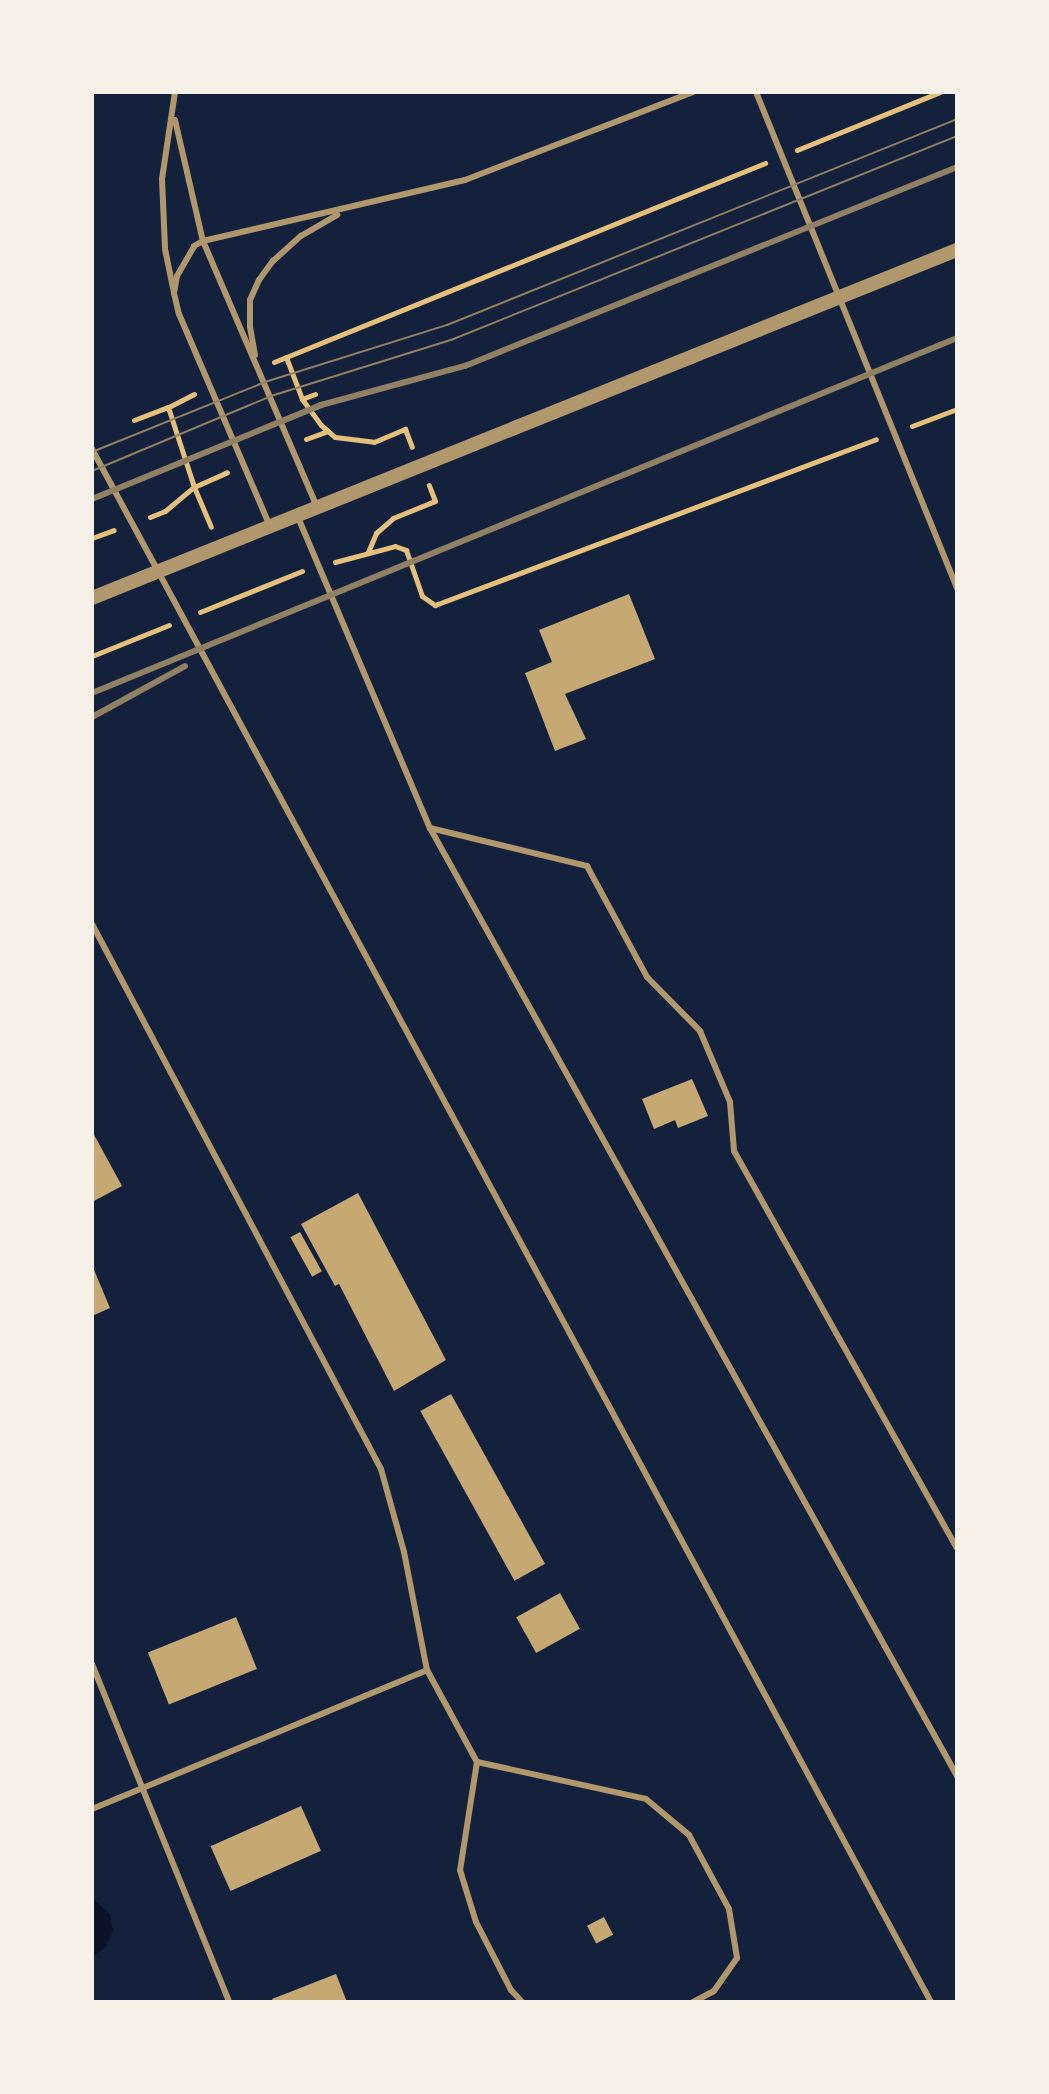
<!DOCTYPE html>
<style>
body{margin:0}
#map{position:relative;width:1049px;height:2094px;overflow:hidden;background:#14213d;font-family:"Source Sans 3",sans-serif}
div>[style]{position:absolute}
.water>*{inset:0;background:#0b132b}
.building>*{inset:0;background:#c6a872;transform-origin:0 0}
.path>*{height:5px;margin:-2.5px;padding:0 2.5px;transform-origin:2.5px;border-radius:2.5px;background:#e5c07b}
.service>*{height:6px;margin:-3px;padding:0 3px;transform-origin:3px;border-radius:3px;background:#b1986c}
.tertiary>*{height:14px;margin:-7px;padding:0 7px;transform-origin:7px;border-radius:7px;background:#b1986c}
.tram>*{height:2px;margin:-1px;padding:0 1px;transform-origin:1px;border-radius:1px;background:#918062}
.rail>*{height:6px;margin:-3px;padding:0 3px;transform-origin:3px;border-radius:3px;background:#918062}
span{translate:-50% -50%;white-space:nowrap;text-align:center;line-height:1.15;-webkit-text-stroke:8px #f6f1e7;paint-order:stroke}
.frame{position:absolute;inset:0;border:94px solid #f6f1e7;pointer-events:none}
</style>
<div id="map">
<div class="water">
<div style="clip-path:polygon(92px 1898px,110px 1914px,113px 1931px,106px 1947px,92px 1957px)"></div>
</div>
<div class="building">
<div style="clip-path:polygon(629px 594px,655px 659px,565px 694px,586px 739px,555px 751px,525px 673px,552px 662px,539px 630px)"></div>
<div style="clip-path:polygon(692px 1079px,708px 1116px,678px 1128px,675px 1120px,654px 1129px,642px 1099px)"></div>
<div style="clip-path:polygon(92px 1131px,122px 1186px,92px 1202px)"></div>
<div style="clip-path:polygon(358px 1193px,446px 1360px,394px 1391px,339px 1284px,335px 1286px,301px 1224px)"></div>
<div style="left:300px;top:1232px;width:45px;height:11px;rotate:61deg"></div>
<div style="clip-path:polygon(92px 1265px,110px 1308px,92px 1316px)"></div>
<div style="left:451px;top:1394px;width:194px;height:35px;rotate:61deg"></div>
<div style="left:560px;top:1593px;width:41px;height:50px;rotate:61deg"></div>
<div style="left:236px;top:1617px;width:56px;height:95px;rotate:68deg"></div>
<div style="left:301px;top:1806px;width:49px;height:99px;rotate:66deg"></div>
<div style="left:604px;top:1917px;width:20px;height:19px;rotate:63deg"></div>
<div style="clip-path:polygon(336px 1974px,347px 2002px,274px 2002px,272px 1999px)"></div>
</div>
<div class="path">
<div style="left:797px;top:150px;width:154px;rotate:-22.1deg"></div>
<div style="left:286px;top:357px;width:45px;rotate:69.1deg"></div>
<div style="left:302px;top:399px;width:14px;rotate:-21deg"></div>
<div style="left:274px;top:362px;width:530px;rotate:-22.06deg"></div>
<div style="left:194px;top:394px;width:29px;rotate:153deg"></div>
<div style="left:168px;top:407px;width:84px;rotate:72deg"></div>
<div style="left:194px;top:487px;width:43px;rotate:67deg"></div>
<div style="left:302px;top:399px;width:32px;rotate:54deg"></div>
<div style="left:321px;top:425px;width:18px;rotate:41deg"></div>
<div style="left:335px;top:437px;width:39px;rotate:7deg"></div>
<div style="left:374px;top:442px;width:34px;rotate:-23deg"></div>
<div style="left:405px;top:429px;width:19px;rotate:69deg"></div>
<div style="left:134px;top:420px;width:36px;rotate:-21deg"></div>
<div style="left:912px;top:426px;width:48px;rotate:-20.7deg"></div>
<div style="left:306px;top:439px;width:23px;rotate:-20deg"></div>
<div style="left:150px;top:517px;width:16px;rotate:-22deg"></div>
<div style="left:165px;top:511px;width:38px;rotate:-40deg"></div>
<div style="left:194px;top:487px;width:36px;rotate:-24deg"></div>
<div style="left:92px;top:538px;width:23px;rotate:-20deg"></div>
<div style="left:368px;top:552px;width:21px;rotate:-67deg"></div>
<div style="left:376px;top:533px;width:23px;rotate:-41deg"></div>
<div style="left:393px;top:518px;width:45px;rotate:-22deg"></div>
<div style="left:435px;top:501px;width:17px;rotate:-111deg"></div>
<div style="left:335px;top:562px;width:62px;rotate:-14.9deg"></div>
<div style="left:395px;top:546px;width:12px;rotate:20deg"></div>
<div style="left:406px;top:550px;width:49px;rotate:70.8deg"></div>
<div style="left:422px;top:596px;width:16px;rotate:35deg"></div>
<div style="left:435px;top:605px;width:471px;rotate:-20.6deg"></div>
<div style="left:200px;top:612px;width:110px;rotate:-21.9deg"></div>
<div style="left:92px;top:656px;width:83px;rotate:-21.9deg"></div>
</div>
<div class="service">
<div style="left:175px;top:92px;width:88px;rotate:98.5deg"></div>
<div style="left:162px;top:179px;width:70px;rotate:87.5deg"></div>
<div style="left:165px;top:249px;width:45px;rotate:78.4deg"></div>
<div style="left:174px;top:293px;width:22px;rotate:77deg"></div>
<div style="left:179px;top:314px;width:228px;rotate:66.8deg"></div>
<div style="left:756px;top:92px;width:535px;rotate:67.94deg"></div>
<div style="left:175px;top:120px;width:124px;rotate:77deg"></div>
<div style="left:203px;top:241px;width:287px;rotate:66.8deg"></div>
<div style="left:174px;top:293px;width:17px;rotate:-80deg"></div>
<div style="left:177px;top:276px;width:34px;rotate:-60deg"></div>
<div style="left:194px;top:246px;width:10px;rotate:-29deg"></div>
<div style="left:203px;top:241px;width:269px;rotate:-13.1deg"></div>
<div style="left:465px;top:180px;width:244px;rotate:-21.1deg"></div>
<div style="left:255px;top:355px;width:28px;rotate:-100deg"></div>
<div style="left:250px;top:327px;width:27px;rotate:-90deg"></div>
<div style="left:250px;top:300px;width:22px;rotate:-66deg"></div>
<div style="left:259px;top:280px;width:24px;rotate:-54deg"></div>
<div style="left:273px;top:261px;width:38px;rotate:-42deg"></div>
<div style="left:301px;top:236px;width:42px;rotate:-30.3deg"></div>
<div style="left:92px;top:449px;width:1765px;rotate:61.62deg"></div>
<div style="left:297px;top:515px;width:340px;rotate:67deg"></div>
<div style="left:430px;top:828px;width:1085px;rotate:60.93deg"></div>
<div style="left:430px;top:828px;width:162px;rotate:13.6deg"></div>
<div style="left:587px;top:866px;width:126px;rotate:61.6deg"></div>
<div style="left:647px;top:977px;width:76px;rotate:45.5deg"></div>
<div style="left:700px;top:1031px;width:77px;rotate:67.1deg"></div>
<div style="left:730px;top:1102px;width:49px;rotate:85.3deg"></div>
<div style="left:734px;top:1151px;width:455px;rotate:60.7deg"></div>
<div style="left:92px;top:924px;width:617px;rotate:62.06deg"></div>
<div style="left:381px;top:1469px;width:86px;rotate:74.5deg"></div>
<div style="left:404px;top:1552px;width:120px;rotate:79deg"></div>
<div style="left:427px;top:1670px;width:105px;rotate:61.5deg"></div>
<div style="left:477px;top:1762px;width:109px;rotate:98.9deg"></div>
<div style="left:460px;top:1870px;width:54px;rotate:72.9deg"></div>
<div style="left:476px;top:1922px;width:76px;rotate:62.8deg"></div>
<div style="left:511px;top:1990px;width:16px;rotate:47deg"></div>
<div style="left:92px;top:1664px;width:365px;rotate:67.9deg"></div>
<div style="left:477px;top:1762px;width:173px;rotate:12.3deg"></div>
<div style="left:646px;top:1799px;width:56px;rotate:39.9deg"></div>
<div style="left:689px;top:1835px;width:84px;rotate:61.6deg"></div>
<div style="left:729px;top:1909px;width:50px;rotate:80.7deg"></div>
<div style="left:737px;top:1958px;width:40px;rotate:124.9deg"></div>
<div style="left:714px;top:1991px;width:24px;rotate:152deg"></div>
<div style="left:92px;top:1809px;width:363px;rotate:-22.5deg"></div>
</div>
<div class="tertiary">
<div style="left:92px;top:598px;width:932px;rotate:-21.92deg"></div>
</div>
<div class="tram">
<div style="left:92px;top:452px;width:187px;rotate:-22deg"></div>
<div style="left:265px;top:382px;width:191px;rotate:-17.4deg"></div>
<div style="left:447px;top:325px;width:550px;rotate:-21.99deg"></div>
<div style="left:92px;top:471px;width:194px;rotate:-22.7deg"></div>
<div style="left:271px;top:396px;width:189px;rotate:-17.3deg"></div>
<div style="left:451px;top:340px;width:546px;rotate:-21.96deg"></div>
</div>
<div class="rail">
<div style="left:92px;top:499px;width:248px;rotate:-22.3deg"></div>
<div style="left:321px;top:405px;width:149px;rotate:-15.2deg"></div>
<div style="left:465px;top:366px;width:531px;rotate:-22.02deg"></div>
<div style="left:92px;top:693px;width:935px;rotate:-22.31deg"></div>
<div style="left:92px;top:717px;width:106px;rotate:-28.7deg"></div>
</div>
<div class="frame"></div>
</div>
